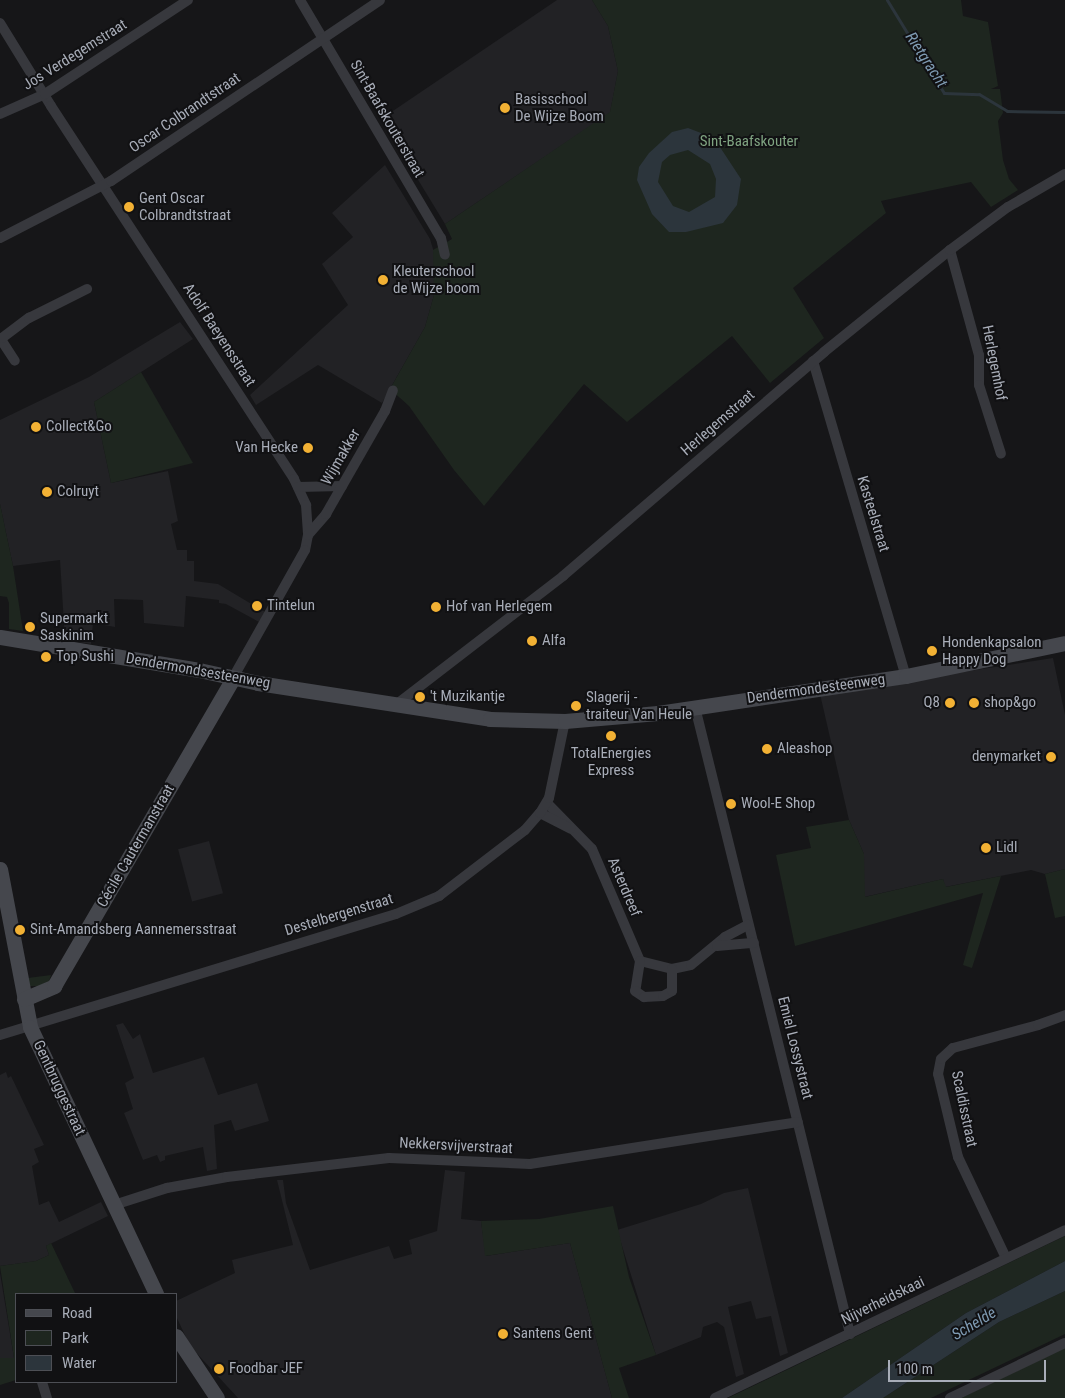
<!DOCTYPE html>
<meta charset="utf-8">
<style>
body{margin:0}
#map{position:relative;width:1065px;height:1398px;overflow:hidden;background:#161618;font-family:"Roboto Condensed",sans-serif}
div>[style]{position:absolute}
.built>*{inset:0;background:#222225;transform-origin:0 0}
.green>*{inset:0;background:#1e261f}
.water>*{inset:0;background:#2c353c}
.stream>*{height:3px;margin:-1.5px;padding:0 1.5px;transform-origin:1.5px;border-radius:1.5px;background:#2c353c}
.street>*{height:10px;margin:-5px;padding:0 5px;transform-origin:5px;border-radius:5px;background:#37383d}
.secondary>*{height:15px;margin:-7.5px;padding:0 7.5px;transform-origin:7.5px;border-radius:7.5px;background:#45474d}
.dots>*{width:14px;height:14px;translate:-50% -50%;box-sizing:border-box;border:2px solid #111113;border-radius:50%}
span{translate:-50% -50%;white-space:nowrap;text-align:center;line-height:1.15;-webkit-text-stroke:4px #111113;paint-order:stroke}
.street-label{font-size:15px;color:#a8adb8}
.poi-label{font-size:15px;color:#a8adb8}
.left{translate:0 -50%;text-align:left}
.right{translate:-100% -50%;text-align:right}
.park-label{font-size:15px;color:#7fa381}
.water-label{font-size:16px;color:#7f9bb3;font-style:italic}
.legend{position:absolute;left:15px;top:1293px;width:162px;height:90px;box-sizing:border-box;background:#111113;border:1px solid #4d4f55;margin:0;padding:6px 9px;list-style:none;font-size:15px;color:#a8adb8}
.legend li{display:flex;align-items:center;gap:10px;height:25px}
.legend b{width:25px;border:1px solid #4d4f55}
.scale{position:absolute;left:888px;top:1360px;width:158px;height:22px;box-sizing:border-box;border:2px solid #a8adb8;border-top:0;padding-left:6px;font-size:15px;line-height:18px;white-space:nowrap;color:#a8adb8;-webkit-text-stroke:4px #111113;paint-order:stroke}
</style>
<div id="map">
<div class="built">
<div style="clip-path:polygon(557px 0,592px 0,608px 26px,618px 71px,610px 113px,445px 224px,381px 119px)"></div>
<div style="clip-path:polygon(385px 165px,430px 239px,436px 259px,434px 295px,425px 327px,382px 403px,318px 365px,256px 405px,250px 395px,348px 305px,322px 264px,353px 237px,332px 213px)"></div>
<div style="clip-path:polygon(180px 322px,193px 339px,94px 402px,111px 483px,168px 471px,178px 521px,171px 524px,177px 550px,187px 550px,187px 561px,194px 561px,194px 581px,218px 584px,265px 612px,259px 622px,226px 604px,219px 603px,219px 600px,186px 596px,184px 627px,144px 623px,143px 600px,114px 599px,115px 627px,93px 623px,91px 644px,65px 640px,60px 560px,13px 566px,0 504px,0 420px,89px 377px)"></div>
<div style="clip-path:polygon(1053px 658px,1065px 715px,1065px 869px,1045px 874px,1031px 870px,945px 887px,943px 879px,864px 897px,864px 854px,849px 820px,820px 694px)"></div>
<div style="left:209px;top:841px;width:54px;height:32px;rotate:75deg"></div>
<div style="clip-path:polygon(123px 1023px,133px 1039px,140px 1034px,153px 1073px,204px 1057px,218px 1095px,257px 1083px,269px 1121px,235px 1131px,231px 1120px,214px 1125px,217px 1169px,207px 1171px,203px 1147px,165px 1156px,165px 1160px,160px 1162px,157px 1155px,143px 1160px,124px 1113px,133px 1109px,125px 1083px,134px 1078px,116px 1025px)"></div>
<div style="clip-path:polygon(6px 1072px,8px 1078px,11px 1076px,44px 1145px,34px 1149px,39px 1162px,32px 1166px,39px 1205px,49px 1201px,59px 1222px,101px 1202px,108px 1216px,46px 1246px,49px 1255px,36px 1261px,0 1266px,0 1075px)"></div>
<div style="clip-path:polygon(445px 1170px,465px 1172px,461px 1219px,481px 1221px,486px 1256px,570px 1243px,612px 1398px,238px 1398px,190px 1346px,176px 1316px,176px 1301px,235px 1273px,232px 1260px,293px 1245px,277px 1180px,283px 1180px,286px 1203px,310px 1270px,389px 1246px,394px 1259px,412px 1254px,409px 1240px,437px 1231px)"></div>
<div style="clip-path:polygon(748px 1188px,788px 1353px,780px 1356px,771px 1316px,756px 1319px,751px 1301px,728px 1307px,744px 1374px,736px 1377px,724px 1327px,717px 1322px,703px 1327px,701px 1337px,656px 1355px,617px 1230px,701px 1204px,724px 1193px)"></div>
<div style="clip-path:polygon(0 1273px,14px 1358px,0 1358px)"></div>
</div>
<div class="green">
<div style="clip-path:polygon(592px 0,961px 0,963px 16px,988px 22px,998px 86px,991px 89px,1000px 89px,1003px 113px,998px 121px,1003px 160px,1009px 179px,1018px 190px,991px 207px,971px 182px,881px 201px,886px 213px,793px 288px,824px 338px,770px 383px,732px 336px,627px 422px,584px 384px,484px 506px,454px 470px,409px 406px,390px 389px,425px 327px,434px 295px,433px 250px,452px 239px,445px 224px,610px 112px,618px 71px,608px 26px)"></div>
<div style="clip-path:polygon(141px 372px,193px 463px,111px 483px,94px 402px)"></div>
<div style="clip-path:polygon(0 504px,13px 566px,23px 631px,9px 629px,9px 603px,7px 597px,0 596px)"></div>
<div style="clip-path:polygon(849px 820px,864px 854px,865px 897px,943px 879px,946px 887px,1001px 876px,972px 968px,963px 965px,983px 893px,795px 946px,776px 855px,811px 848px,806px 827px)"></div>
<div style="clip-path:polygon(1065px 869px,1065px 916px,1055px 918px,1045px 874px)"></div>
<div style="clip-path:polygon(51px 975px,49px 981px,39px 986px,28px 986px,28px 978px)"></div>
<div style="clip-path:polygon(613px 1206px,629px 1277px,656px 1355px,619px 1368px,629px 1398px,612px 1398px,570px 1243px,485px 1256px,481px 1221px,539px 1219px)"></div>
<div style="clip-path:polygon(1065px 1236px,1065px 1261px,966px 1313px,842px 1398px,728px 1398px)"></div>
<div style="clip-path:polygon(51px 1243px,75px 1293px,16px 1294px,16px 1380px,0 1385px,0 1358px,14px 1358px,0 1266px,36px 1261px,49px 1255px,46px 1246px)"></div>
<div style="clip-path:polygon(1065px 1291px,1065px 1334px,931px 1398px,883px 1398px,999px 1322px)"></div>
<div style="clip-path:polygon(1065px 1348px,1065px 1398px,961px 1398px)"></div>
</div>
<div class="water">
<div style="clip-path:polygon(evenodd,688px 128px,714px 138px,741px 179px,737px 205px,723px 223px,686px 232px,669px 232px,652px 214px,637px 180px,639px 167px,649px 153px,672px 132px,688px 128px,688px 150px,710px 164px,716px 179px,715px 197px,689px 212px,673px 206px,658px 182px,662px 162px,670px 155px,688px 150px)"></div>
<div style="clip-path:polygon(1065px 1261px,1065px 1291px,999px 1322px,883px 1398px,842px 1398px,966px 1313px)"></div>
</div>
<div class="stream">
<div style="left:887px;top:0;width:109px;rotate:58.5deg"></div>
<div style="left:944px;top:93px;width:35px;rotate:2deg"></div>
<div style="left:979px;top:94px;width:33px;rotate:31deg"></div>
<div style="left:1007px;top:111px;width:58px;rotate:1deg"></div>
</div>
<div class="street">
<div style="left:300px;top:0;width:277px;rotate:59.4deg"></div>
<div style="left:441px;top:238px;width:17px;rotate:77deg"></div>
<div style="left:0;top:23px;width:97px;rotate:58.4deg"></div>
<div style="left:51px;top:106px;width:445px;rotate:56.9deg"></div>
<div style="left:294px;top:479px;width:29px;rotate:65deg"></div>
<div style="left:306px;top:505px;width:30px;rotate:86deg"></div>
<div style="left:308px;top:535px;width:15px;rotate:101deg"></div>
<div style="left:305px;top:550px;width:147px;rotate:119.4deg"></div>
<div style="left:0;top:114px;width:49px;rotate:-24deg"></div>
<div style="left:45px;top:94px;width:171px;rotate:-33.3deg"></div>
<div style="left:0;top:238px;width:125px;rotate:-27.2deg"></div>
<div style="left:111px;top:181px;width:324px;rotate:-33.9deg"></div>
<div style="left:950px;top:250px;width:109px;rotate:74.6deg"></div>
<div style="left:979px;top:355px;width:30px;rotate:90deg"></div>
<div style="left:979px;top:385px;width:72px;rotate:72.3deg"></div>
<div style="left:0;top:338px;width:27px;rotate:57deg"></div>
<div style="left:2px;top:338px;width:34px;rotate:-37deg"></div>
<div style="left:29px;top:318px;width:65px;rotate:-26.6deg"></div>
<div style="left:813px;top:361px;width:328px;rotate:73.6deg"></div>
<div style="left:298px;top:487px;width:44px;rotate:-1.3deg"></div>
<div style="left:308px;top:535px;width:28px;rotate:-49deg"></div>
<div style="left:326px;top:514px;width:119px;rotate:-60.2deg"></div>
<div style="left:385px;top:411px;width:22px;rotate:-69deg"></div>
<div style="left:397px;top:704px;width:210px;rotate:-37.6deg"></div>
<div style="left:563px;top:576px;width:344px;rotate:-40.6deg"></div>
<div style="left:824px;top:352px;width:162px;rotate:-39deg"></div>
<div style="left:950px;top:250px;width:72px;rotate:-36.6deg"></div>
<div style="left:1008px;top:207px;width:66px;rotate:-30.1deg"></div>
<div style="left:695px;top:707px;width:646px;rotate:76.11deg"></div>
<div style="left:547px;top:803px;width:64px;rotate:45.6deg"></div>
<div style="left:592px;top:849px;width:122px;rotate:66.8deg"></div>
<div style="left:640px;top:961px;width:33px;rotate:14deg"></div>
<div style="left:672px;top:969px;width:19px;rotate:-12deg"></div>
<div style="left:691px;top:965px;width:44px;rotate:-39.5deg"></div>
<div style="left:725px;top:937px;width:26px;rotate:-28deg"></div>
<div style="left:540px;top:813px;width:34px;rotate:27deg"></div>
<div style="left:717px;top:946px;width:37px;rotate:-5deg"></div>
<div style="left:640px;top:961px;width:30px;rotate:99deg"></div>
<div style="left:635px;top:991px;width:11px;rotate:34deg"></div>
<div style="left:644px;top:997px;width:19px;rotate:-3deg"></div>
<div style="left:663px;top:996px;width:10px;rotate:-29deg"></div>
<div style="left:672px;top:991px;width:22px;rotate:-90deg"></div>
<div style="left:0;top:1035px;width:414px;rotate:-17deg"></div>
<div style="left:396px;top:914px;width:47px;rotate:-22.7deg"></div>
<div style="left:439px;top:896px;width:108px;rotate:-37.5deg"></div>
<div style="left:525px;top:830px;width:23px;rotate:-49deg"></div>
<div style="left:540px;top:813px;width:17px;rotate:-59deg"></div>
<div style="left:549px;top:798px;width:79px;rotate:-78.3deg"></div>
<div style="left:114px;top:1205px;width:56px;rotate:-17.8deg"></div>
<div style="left:167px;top:1188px;width:61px;rotate:-10.4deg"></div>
<div style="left:227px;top:1177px;width:163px;rotate:-6.7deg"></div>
<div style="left:389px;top:1158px;width:141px;rotate:2.4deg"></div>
<div style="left:530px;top:1164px;width:271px;rotate:-8.9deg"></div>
<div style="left:1006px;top:1258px;width:112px;rotate:-115.4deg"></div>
<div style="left:958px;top:1157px;width:85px;rotate:-103.5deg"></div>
<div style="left:938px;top:1074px;width:15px;rotate:-79deg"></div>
<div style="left:941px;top:1059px;width:16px;rotate:-43deg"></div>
<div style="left:953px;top:1048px;width:88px;rotate:-15.1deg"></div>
<div style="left:1038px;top:1025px;width:29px;rotate:-20deg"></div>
<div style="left:42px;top:1382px;width:17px;rotate:73deg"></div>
<div style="left:715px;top:1398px;width:388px;rotate:-25.6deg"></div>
<div style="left:950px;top:1398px;width:127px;rotate:-25.6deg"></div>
</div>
<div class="secondary">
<div style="left:0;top:637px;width:202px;rotate:9.4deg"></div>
<div style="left:199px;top:670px;width:60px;rotate:12.4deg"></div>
<div style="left:258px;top:683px;width:235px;rotate:8.8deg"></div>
<div style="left:490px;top:719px;width:75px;rotate:1.5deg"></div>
<div style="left:565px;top:721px;width:93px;rotate:-4.9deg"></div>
<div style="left:658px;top:713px;width:251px;rotate:-8.5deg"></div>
<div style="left:906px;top:676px;width:162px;rotate:-11.7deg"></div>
<div style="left:0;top:869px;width:161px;rotate:79.2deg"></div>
<div style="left:30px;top:1027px;width:295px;rotate:64.7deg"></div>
<div style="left:24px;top:999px;width:33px;rotate:-23deg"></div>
<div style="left:54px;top:986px;width:356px;rotate:-59.8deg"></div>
<div style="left:176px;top:1336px;width:74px;rotate:56.5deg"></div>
</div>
<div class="dots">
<div style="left:505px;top:108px;background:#f2b134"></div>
<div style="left:129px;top:207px;background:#f2b134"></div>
<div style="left:383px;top:280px;background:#f2b134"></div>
<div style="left:36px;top:427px;background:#f2b134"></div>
<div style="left:308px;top:448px;background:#f2b134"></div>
<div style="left:47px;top:492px;background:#f2b134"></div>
<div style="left:257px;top:606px;background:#f2b134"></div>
<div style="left:436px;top:607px;background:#f2b134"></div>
<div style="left:30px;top:627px;background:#f2b134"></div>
<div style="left:532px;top:641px;background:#f2b134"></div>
<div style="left:932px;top:651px;background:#f2b134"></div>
<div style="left:46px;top:657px;background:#f2b134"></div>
<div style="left:420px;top:697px;background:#f2b134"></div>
<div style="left:950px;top:703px;background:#f2b134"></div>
<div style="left:974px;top:703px;background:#f2b134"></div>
<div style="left:576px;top:706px;background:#f2b134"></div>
<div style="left:611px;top:736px;background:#f2b134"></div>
<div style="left:767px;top:749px;background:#f2b134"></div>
<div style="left:1051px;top:757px;background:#f2b134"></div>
<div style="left:731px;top:804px;background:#f2b134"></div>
<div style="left:986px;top:848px;background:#f2b134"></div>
<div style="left:20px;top:930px;background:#f2b134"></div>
<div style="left:503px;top:1334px;background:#f2b134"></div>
<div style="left:219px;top:1369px;background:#f2b134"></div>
</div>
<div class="street-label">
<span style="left:75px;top:55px;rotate:-32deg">Jos Verdegemstraat</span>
<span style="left:185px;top:113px;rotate:-34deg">Oscar Colbrandtstraat</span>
<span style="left:387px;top:119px;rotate:60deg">Sint-Baafskouterstraat</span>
<span style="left:219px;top:335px;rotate:57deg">Adolf Baeyensstraat</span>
<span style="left:994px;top:363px;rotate:79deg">Herlegemhof</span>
<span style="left:718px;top:423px;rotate:-41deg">Herlegemstraat</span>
<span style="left:341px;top:457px;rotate:-60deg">Wijmakker</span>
<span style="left:873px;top:514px;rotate:73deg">Kasteelstraat</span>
<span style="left:198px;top:671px;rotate:10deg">Dendermondsesteenweg</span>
<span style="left:816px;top:689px;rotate:-8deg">Dendermondesteenweg</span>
<span style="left:136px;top:846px;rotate:-60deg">Cécile Cautermanstraat</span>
<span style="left:624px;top:887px;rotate:67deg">Asterdreef</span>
<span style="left:339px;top:915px;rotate:-17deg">Destelbergenstraat</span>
<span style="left:795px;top:1048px;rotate:76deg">Emiel Lossystraat</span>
<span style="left:59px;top:1088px;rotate:65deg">Gentbruggestraat</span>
<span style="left:964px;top:1109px;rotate:78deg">Scaldisstraat</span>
<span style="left:456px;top:1146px;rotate:3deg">Nekkersvijverstraat</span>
<span style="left:883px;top:1301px;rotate:-26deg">Nijverheidskaai</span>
</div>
<div class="poi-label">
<span class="left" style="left:515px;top:108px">Basisschool<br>De Wijze Boom</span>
<span class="left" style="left:139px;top:207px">Gent Oscar<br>Colbrandtstraat</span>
<span class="left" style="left:393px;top:280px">Kleuterschool<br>de Wijze boom</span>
<span class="left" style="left:46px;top:427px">Collect&amp;Go</span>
<span class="right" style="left:298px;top:448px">Van Hecke</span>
<span class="left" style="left:57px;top:492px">Colruyt</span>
<span class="left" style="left:267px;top:606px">Tintelun</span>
<span class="left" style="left:446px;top:607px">Hof van Herlegem</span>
<span class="left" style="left:40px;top:627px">Supermarkt<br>Saskinim</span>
<span class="left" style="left:542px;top:641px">Alfa</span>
<span class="left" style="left:942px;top:651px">Hondenkapsalon<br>Happy Dog</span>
<span class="left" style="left:56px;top:657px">Top Sushi</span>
<span class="left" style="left:430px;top:697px">'t Muzikantje</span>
<span class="left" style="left:586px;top:706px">Slagerij -<br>traiteur Van Heule</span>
<span class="right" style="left:940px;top:703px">Q8</span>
<span class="left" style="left:984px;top:703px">shop&amp;go</span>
<span class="left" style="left:777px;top:749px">Aleashop</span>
<span style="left:611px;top:762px">TotalEnergies<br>Express</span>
<span class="right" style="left:1041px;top:757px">denymarket</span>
<span class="left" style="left:741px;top:804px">Wool-E Shop</span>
<span class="left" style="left:996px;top:848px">Lidl</span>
<span class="left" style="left:30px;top:930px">Sint-Amandsberg Aannemersstraat</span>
<span class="left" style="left:513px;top:1334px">Santens Gent</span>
<span class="left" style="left:229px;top:1369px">Foodbar JEF</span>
</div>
<div class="park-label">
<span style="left:749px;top:142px">Sint-Baafskouter</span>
</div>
<div class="water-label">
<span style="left:926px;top:60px;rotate:57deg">Rietgracht</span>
<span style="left:974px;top:1324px;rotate:-31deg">Schelde</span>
</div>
<ul class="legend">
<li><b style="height:6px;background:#45474d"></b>Road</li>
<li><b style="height:14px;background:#1e261f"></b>Park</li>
<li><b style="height:14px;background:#2c353c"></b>Water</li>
</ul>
<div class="scale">100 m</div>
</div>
